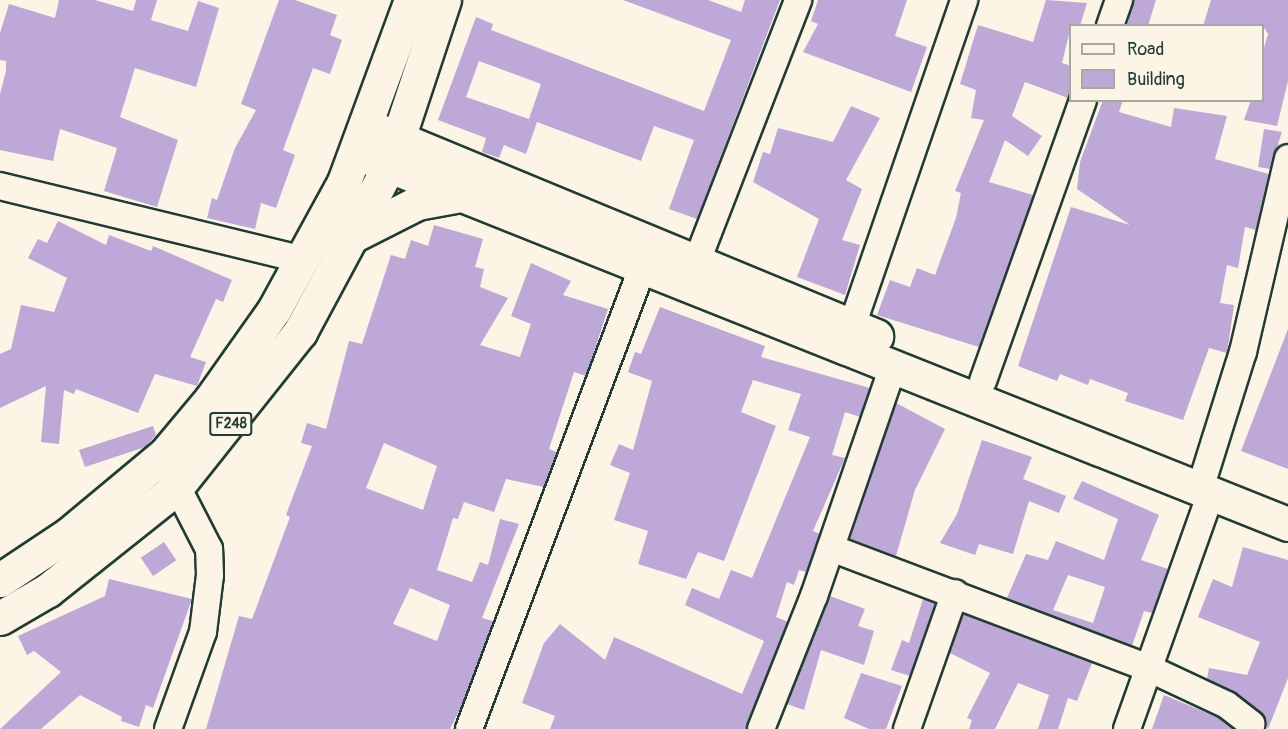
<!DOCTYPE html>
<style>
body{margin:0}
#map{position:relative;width:1288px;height:729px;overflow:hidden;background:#fcf5e5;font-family:Pangolin,sans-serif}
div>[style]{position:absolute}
.building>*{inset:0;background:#bda8d7;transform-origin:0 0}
.roads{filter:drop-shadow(2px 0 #1f3d34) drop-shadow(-2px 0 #1f3d34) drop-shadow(0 2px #1f3d34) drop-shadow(0 -2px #1f3d34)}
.minor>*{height:26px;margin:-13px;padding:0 13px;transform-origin:13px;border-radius:13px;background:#fcf5e5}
.primary>*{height:33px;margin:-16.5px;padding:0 16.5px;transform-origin:16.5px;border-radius:16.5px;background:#fcf5e5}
span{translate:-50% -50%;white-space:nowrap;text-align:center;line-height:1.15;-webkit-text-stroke:4.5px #fcf5e5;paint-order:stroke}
.shield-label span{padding:2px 4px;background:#fcf5e5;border:2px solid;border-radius:4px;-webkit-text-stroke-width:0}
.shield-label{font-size:14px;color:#1f3d34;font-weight:700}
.legend{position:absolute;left:1069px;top:24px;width:195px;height:78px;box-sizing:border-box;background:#fcf5e5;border:2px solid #a4ab9e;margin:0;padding:8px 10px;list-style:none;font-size:18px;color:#1f3d34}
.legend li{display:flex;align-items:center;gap:12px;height:30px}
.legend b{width:30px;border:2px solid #a4ab9e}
</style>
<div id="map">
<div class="building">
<div style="clip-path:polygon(59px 0,95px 0,133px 11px,136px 0,157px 0,151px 20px,188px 31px,198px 1px,219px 8px,196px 87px,135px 68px,120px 117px,178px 140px,157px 207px,104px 191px,117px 148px,60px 129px,53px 161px,0 150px,0 94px,6px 71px,6px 61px,0 60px,0 33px,9px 4px,55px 18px)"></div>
<div style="clip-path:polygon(279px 0,295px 0,337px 15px,330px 35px,342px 40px,330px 74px,313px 68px,283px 150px,295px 155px,276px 208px,261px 203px,255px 229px,207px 218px,212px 198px,217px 200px,235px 148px,256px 110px,241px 104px)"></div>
<div style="clip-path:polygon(evenodd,623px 0,708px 0,741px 12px,745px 0,780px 0,697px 219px,669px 209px,694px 140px,654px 126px,641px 161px,537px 122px,526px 154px,504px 145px,499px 158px,482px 152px,486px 138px,438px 120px,476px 17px,493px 24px,491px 30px,704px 111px,731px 40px,623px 0,479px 61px,541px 84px,529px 119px,466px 97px,479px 61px)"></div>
<div style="clip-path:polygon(818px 0,907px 0,895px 36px,927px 47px,911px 92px,803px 52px,818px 24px,811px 21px)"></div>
<div style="clip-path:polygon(1046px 0,1087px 3px,1080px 26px,1071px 26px,1062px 63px,1071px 66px,1071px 92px,1068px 98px,1025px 82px,1012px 116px,1042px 136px,1028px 156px,1005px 140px,989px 182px,1033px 195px,979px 347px,877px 315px,890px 280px,910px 287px,917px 268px,935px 275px,956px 218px,961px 193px,955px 191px,984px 120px,971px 118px,976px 90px,960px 84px,978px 25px,1033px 42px)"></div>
<div style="clip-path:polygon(1134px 0,1156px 0,1148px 26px,1127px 26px)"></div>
<div style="clip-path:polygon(1211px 0,1288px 0,1288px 81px,1277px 126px,1244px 120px,1251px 100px,1263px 100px,1263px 51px,1268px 34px,1263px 26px,1203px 26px)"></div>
<div style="clip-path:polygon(1103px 100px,1123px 100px,1119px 112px,1171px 127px,1174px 108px,1227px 116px,1215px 159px,1269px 174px,1256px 230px,1245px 227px,1238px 268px,1227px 265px,1220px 303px,1234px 305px,1227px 353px,1209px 348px,1183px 420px,1125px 401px,1128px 393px,1090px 379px,1088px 385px,1060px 374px,1057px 381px,1018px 366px,1071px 207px,1130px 225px,1077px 189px,1080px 162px)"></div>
<div style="clip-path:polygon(851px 106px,880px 118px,846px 180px,862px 189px,842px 240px,860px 245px,845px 295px,797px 277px,819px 219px,753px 182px,763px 152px,770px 154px,778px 128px,833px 142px)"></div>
<div style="clip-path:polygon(1264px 129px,1282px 132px,1270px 169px,1258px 167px)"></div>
<div style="clip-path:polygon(58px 221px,106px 245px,109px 235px,151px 251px,153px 246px,232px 280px,223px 302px,216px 299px,190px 357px,206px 362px,197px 386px,155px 374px,138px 413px,76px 389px,74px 394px,64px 390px,59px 444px,41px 442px,46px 386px,0 408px,0 354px,11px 349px,21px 305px,54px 312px,67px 278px,28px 258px,38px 239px,47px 243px)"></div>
<div style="clip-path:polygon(evenodd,434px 225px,483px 239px,475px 267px,484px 269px,480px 287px,508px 298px,480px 345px,520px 357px,531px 324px,511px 316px,531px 263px,571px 281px,563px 295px,608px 309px,586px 376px,574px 372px,549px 449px,557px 452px,544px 487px,506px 479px,494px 512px,464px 502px,458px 519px,453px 518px,437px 570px,472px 582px,480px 562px,488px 565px,500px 519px,519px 524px,482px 618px,493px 621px,462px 705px,450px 729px,206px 729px,239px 616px,252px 619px,290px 517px,286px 515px,312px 446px,301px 443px,307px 423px,326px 429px,349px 341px,362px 344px,391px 255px,405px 259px,411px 240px,428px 246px,434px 225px,384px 443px,437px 466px,423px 510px,366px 488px,384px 443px,434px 225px,410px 588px,450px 605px,437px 641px,393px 624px,410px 588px)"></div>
<div style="clip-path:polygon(660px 307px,765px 346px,761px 357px,870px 388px,860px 417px,845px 412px,832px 455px,845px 458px,813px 531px,820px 534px,806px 572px,799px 570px,794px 585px,787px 582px,776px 617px,788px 622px,746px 729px,550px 729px,555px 716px,522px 703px,544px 643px,560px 624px,605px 660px,614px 637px,742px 694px,764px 641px,685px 605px,692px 588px,719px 599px,731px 570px,752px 578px,810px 437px,788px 430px,801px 394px,753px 380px,741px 412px,776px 426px,724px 561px,698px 552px,686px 579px,638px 564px,648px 531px,614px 520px,630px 473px,610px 465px,619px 444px,633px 450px,652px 381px,628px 372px,635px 352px,641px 354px)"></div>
<div style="clip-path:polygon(1288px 329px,1288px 469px,1241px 451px)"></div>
<div style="clip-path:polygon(896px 403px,945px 429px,915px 490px,896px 556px,850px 539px)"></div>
<div style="clip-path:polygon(153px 426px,156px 435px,145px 447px,85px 467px,79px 450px)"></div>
<div style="clip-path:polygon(982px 440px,1032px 457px,1023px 479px,1066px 496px,1059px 513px,1029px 501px,1013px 554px,979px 544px,975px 555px,940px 543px,957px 514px)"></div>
<div style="clip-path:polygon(evenodd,1082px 481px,1159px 515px,1141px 560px,1168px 569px,1152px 613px,1144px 611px,1132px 646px,1007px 598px,1026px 554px,1048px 560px,1056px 541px,1104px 560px,1118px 519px,1073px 499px,1082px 481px,1068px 575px,1105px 587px,1093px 623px,1053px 610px,1068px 575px)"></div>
<div style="left:164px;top:542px;width:22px;height:28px;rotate:56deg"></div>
<div style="clip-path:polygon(1243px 547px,1288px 560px,1288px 678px,1268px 729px,1260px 712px,1207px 679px,1209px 668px,1247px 675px,1260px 642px,1198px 617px,1213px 579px,1232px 587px)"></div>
<div style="clip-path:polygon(109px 579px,192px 599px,153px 708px,146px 705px,139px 727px,121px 721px,122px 717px,80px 695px,41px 729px,0 729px,61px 672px,34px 651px,27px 655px,18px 636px,105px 596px)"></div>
<div style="clip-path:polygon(830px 596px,865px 609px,858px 626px,874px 631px,864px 665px,821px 650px,804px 710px,787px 704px)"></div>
<div style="clip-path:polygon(923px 599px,935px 603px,910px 676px,891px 670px,902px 640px,909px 643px)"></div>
<div style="clip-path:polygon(963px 614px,1092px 663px,1077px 701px,1068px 698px,1058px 729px,1038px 729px,1049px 695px,1018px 683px,995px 729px,969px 729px,972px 720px,967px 718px,990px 673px,950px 653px)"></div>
<div style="clip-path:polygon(861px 673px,902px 686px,886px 729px,869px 729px,844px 718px)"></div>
<div style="clip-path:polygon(1164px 695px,1219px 718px,1233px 729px,1152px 729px)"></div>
</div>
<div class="roads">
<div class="minor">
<div style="left:1110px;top:26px;width:28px;rotate:-71deg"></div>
<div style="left:0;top:186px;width:312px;rotate:13.7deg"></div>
<div style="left:697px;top:261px;width:280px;rotate:-68.8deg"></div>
<div style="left:852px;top:326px;width:345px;rotate:-71deg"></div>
<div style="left:983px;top:381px;width:298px;rotate:-70.4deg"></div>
<div style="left:1205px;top:473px;width:127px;rotate:-72.6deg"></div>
<div style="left:1243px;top:352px;width:199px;rotate:-76.9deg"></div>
<div style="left:831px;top:548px;width:337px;rotate:20.7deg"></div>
<div style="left:1146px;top:667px;width:89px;rotate:25.1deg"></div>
<div style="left:1227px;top:705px;width:31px;rotate:38deg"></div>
<div style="left:1251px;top:724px;width:5px;rotate:101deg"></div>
<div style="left:168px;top:729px;width:103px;rotate:-70.2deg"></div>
<div style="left:203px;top:632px;width:57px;rotate:-83deg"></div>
<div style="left:210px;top:575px;width:26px;rotate:-92deg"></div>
<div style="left:209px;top:549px;width:85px;rotate:-117.2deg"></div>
<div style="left:469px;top:729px;width:495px;rotate:-69.4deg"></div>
<div style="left:761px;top:729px;width:143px;rotate:-68.3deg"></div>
<div style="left:814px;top:596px;width:242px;rotate:-71deg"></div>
<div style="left:907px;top:729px;width:144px;rotate:-70.6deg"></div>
<div style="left:1127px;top:729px;width:251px;rotate:-70.4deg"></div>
</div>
<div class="primary">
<div style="left:368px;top:126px;width:550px;rotate:22.46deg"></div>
<div style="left:357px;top:153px;width:1002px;rotate:21.73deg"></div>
<div style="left:356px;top:234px;width:68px;rotate:-26.9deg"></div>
<div style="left:417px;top:203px;width:50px;rotate:-10.4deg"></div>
<div style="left:0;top:580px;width:83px;rotate:-33.7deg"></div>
<div style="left:69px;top:534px;width:125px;rotate:-39.8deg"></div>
<div style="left:165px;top:454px;width:72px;rotate:-50.1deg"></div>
<div style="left:211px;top:399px;width:109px;rotate:-54.7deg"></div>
<div style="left:274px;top:310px;width:146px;rotate:-61.3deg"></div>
<div style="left:344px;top:182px;width:194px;rotate:-69.8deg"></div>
<div style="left:0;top:618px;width:56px;rotate:-30.3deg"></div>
<div style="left:48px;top:590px;width:162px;rotate:-38.5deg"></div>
<div style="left:175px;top:489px;width:201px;rotate:-51.5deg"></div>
<div style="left:300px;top:332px;width:188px;rotate:-61.8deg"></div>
<div style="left:389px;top:166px;width:175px;rotate:-71.7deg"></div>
</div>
</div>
<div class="shield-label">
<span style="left:231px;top:424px">F248</span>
</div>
<ul class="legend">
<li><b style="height:8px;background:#fcf5e5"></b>Road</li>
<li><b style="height:16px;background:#bda8d7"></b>Building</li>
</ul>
</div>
